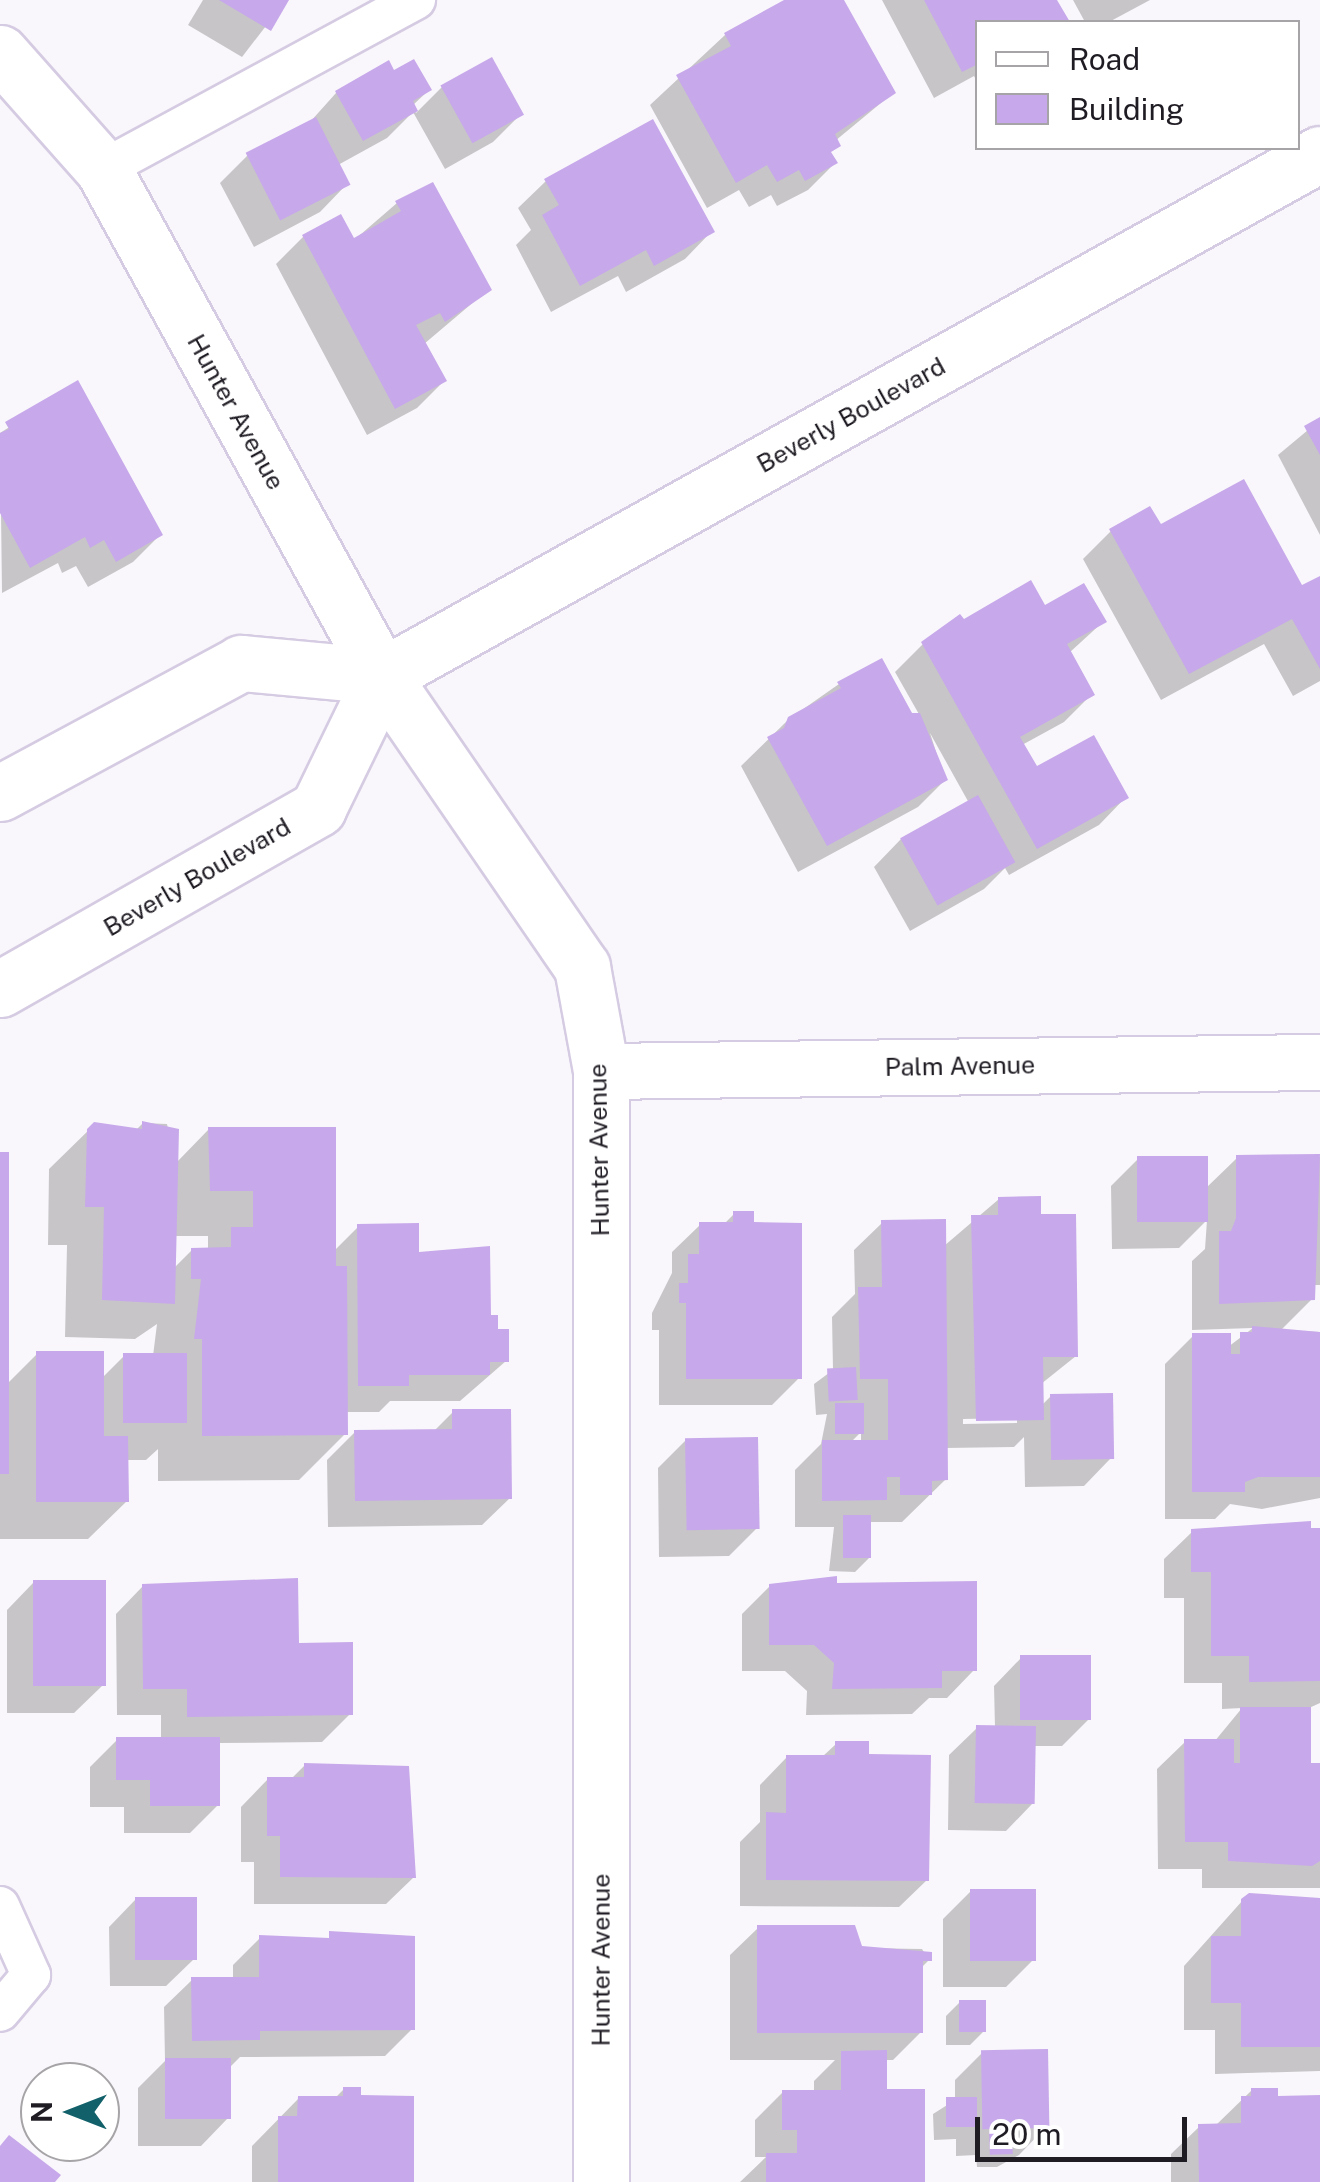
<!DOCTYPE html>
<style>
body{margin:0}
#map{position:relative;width:1320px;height:2182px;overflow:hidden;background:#f9f7fb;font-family:"Public Sans",sans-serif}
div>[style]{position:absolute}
.shadow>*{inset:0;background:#0003}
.building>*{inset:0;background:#c7a8ea;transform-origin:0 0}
.roads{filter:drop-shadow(2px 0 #d5cbe2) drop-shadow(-2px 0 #d5cbe2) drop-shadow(0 2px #d5cbe2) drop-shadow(0 -2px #d5cbe2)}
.lane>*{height:38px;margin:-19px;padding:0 19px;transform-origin:19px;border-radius:19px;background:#fff}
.street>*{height:55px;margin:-27.5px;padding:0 27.5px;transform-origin:27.5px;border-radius:27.5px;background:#fff}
.secondary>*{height:55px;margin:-27.5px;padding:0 27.5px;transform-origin:27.5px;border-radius:27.5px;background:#fff}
span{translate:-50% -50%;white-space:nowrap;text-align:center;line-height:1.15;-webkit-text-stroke:10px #fff;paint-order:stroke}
.street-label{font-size:25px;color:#201c24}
.legend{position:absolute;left:975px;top:20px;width:325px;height:130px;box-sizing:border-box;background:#fff;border:2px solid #a6a4a7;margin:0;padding:12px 18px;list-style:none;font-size:30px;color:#201c24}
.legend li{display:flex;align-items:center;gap:20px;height:50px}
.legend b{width:50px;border:2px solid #a6a4a7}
.north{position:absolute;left:20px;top:2062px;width:100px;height:100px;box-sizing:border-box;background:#fff;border:2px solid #a6a4a7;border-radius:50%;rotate:270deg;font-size:28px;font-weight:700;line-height:40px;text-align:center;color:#201c24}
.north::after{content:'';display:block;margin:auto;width:35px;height:45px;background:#12616a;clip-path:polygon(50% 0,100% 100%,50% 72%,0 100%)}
.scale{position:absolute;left:975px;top:2117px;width:212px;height:45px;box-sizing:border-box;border:5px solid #201c24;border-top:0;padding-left:12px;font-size:30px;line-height:35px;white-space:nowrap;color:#201c24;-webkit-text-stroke:8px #fff;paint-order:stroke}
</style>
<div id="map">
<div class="shadow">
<div style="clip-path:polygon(203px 0,286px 0,242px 57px,188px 25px)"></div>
<div style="clip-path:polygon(789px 0,841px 0,893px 93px,835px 141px,829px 154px,835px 163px,808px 190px,777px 206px,771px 195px,749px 207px,739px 190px,707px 208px,650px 105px,725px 35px)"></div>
<div style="clip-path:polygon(882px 0,1055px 0,1067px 22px,978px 22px,978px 84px,974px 76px,934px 98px)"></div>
<div style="clip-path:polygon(1073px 0,1150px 0,1109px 22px,1085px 22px)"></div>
<div style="clip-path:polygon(393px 74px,429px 90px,412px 106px,416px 113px,442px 87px,521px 114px,493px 142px,445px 169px,413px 112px,387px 138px,338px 165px,347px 184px,320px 212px,254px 247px,220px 183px,248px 155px,310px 122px,336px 93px)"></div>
<div style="clip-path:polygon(546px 181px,712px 231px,685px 259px,626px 292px,618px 276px,551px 312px,516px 245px,531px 230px,518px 208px)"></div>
<div style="clip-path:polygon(397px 203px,489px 289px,424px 344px,444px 381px,417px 408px,367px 435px,276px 264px,303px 237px,353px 241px)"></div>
<div style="clip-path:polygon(77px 384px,160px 535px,133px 562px,88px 587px,76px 566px,62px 573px,58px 563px,2px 593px,0 433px)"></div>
<div style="clip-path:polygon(1320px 420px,1320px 535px,1278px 455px)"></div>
<div style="clip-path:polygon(1160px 528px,1301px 589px,1320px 578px,1320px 681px,1293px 696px,1264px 644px,1161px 700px,1083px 559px,1111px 531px)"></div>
<div style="clip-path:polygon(1044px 608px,1104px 621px,1069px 653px,1092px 694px,1064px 722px,1022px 745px,1036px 770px,1126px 797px,1099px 825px,1009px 875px,1005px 868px,984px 889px,910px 931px,874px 867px,901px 839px,969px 803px,930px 733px,945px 780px,918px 807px,798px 872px,741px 766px,789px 719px,839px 684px,920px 716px,895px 672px,923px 644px,963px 622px)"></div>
<div style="clip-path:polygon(evenodd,143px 1123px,167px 1124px,176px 1163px,209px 1129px,334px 1251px,358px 1227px,416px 1254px,488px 1317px,506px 1361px,460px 1401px,390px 1401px,379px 1412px,345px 1412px,345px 1434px,299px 1480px,158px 1481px,158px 1449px,146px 1460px,126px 1460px,127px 1501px,88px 1539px,0 1539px,0 1155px,7px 1384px,37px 1354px,102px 1378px,124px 1356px,153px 1356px,157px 1324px,135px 1339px,65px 1337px,67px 1245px,48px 1245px,49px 1169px,95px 1124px,136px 1130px,143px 1123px,174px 1236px,208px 1236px,208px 1250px,192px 1250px,173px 1269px,174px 1236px)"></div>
<div style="clip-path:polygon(1320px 1157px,1320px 1285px,1313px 1285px,1312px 1299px,1281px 1330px,1320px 1332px,1320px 1498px,1262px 1509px,1230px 1504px,1215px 1519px,1165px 1519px,1165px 1364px,1193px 1336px,1228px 1347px,1253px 1328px,1192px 1330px,1192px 1261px,1205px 1249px,1207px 1220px,1179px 1248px,1112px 1249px,1111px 1186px,1138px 1159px,1206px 1188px,1237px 1158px)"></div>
<div style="clip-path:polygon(evenodd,999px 1199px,1038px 1217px,1076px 1356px,1041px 1384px,1041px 1406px,1051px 1396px,1111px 1458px,1084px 1486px,1025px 1487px,1024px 1437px,1014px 1447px,946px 1448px,946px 1479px,902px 1522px,869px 1522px,869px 1558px,855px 1572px,829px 1571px,834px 1527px,795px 1527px,795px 1470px,821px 1444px,827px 1414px,816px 1415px,814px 1384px,833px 1370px,832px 1317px,855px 1294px,854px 1250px,882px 1223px,944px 1246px,999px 1199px,1017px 1418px,1017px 1423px,963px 1424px,963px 1419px,1017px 1418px,999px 1199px,861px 1432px,861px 1442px,851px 1442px,861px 1432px)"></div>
<div style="clip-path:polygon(734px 1214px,752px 1225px,799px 1378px,772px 1405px,659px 1405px,659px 1330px,652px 1330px,652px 1313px,672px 1273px,672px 1252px,700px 1225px,723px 1225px)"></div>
<div style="clip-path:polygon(453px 1412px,510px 1498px,482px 1525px,328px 1527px,327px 1460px,355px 1432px,433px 1432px)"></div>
<div style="clip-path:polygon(686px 1440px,757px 1528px,729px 1556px,659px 1557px,658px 1468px)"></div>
<div style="clip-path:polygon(1320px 1531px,1320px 1703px,1309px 1708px,1309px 1765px,1320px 1765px,1320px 1888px,1202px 1888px,1202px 1869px,1158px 1869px,1157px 1769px,1185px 1742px,1214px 1742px,1242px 1708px,1222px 1709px,1222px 1683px,1184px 1683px,1184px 1598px,1164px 1598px,1164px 1559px,1192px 1532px)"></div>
<div style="clip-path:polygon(34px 1582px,102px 1686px,74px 1713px,7px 1713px,7px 1610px)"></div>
<div style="clip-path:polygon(143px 1586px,297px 1645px,350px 1714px,322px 1742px,218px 1743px,218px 1805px,190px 1833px,124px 1833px,124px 1807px,90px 1807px,90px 1767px,117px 1740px,161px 1740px,161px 1715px,117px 1715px,116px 1614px)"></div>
<div style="clip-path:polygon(770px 1586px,974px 1670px,947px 1698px,929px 1698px,912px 1714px,806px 1715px,807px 1691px,785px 1671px,742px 1671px,742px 1614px)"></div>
<div style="clip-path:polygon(1021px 1658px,1090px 1718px,1062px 1746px,1033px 1746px,1033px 1803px,1006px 1831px,948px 1830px,949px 1755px,977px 1728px,995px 1728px,994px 1686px)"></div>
<div style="clip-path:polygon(836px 1744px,867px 1756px,927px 1880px,899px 1907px,740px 1906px,740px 1842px,760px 1822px,760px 1785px,787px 1757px,822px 1757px)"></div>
<div style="clip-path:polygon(305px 1765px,414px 1877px,386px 1904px,254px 1904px,254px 1862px,241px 1862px,241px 1807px,268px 1779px,291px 1779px)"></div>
<div style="clip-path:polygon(971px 1891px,1033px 1960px,1006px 1987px,943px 1987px,943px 1919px)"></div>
<div style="clip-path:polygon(136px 1899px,194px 1959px,166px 1986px,110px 1986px,109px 1927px)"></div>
<div style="clip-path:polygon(1243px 1900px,1320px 1901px,1320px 2071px,1215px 2074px,1215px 2030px,1184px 2030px,1184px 1966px)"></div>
<div style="clip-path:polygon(758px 1928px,860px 1948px,922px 1949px,929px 1960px,921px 1968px,921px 2032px,893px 2060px,884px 2060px,884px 2091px,922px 2182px,740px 2182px,766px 2157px,755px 2157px,755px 2120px,783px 2092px,814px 2092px,814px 2081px,835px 2060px,730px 2060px,730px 1955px)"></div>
<div style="clip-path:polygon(260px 1938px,413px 1938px,413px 2028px,385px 2056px,240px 2057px,230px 2067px,228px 2118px,201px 2146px,138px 2146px,138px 2088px,165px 2061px,164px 2007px,192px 1980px,233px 1980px,233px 1965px)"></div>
<div style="clip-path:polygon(960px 2002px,984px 2031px,970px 2045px,946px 2045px,946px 2016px)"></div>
<div style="clip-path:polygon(982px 2053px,1046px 2127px,1019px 2155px,997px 2167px,977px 2167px,976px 2155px,956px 2156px,956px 2139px,934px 2140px,933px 2114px,955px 2100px,955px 2080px)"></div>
<div style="clip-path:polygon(344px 2089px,358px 2097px,412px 2182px,252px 2182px,252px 2146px,299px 2098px,334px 2099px)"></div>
<div style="clip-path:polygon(1252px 2090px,1276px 2099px,1320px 2098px,1320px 2182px,1171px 2182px,1171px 2154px,1199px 2127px,1215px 2126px)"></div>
</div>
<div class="building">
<div style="clip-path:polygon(219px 0,289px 0,271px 31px)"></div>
<div style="clip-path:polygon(784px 0,844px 0,896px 93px,835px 134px,841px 146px,831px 152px,838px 163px,805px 181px,799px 170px,777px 182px,767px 165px,736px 183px,676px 75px,731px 46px,724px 33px)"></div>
<div style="clip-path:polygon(924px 0,1057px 0,1070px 22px,978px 22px,978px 64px,962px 72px)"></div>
<div style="left:492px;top:57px;width:66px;height:59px;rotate:61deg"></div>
<div style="clip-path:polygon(414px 59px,432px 90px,413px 101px,418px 111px,363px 141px,335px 91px,389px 60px,394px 70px)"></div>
<div style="left:316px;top:117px;width:76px;height:79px;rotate:63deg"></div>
<div style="clip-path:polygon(653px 119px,715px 232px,654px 266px,646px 250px,580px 286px,542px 215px,559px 205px,544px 179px)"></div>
<div style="clip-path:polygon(433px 182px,492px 290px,445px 322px,440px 313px,416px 325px,447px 381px,395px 409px,302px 235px,341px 214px,354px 238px,401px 211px,395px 201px)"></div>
<div style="clip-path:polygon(78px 380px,163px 535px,116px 562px,104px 540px,90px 548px,85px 537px,30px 568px,0 513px,0 433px,9px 429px,5px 422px)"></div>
<div style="clip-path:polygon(1320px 417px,1320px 455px,1304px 426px)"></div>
<div style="clip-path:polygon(1244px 479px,1302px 585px,1320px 576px,1320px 669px,1292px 619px,1189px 674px,1109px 529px,1150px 506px,1161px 524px)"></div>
<div style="clip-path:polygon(1031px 580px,1045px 605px,1084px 583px,1107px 622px,1067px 644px,1095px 695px,1020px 737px,1037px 766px,1094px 735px,1129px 798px,1037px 849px,921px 642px,960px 614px,964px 619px)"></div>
<div style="clip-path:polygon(882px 658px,912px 713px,920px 713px,948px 780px,827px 846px,767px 737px,784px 728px,788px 717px,841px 688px,837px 682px)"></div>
<div style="left:978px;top:795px;width:77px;height:89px;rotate:61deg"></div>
<div style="clip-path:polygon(142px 1121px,179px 1129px,175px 1304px,102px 1300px,104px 1207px,85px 1207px,87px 1129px,94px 1122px,142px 1129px)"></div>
<div style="clip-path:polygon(208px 1127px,336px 1127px,336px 1266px,347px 1266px,348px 1435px,202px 1436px,202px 1339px,194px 1339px,201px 1279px,191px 1279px,191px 1248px,231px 1247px,231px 1227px,253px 1227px,253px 1191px,210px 1191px)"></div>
<div style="left:0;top:1152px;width:9px;height:322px"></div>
<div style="clip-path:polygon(1320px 1154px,1315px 1300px,1219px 1304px,1219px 1231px,1231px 1231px,1236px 1218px,1236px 1155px)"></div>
<div style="left:1137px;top:1156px;width:71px;height:66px"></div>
<div style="clip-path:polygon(1041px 1196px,1041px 1214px,1076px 1214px,1078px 1357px,1043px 1357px,1044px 1420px,976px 1421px,971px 1215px,998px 1215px,998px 1197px)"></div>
<div style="clip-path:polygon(733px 1211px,754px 1211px,754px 1222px,802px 1223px,802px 1379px,686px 1379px,686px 1303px,679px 1303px,679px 1283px,688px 1283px,688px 1254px,699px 1254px,699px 1222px,733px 1222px)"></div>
<div style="clip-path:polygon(946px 1219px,948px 1480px,932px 1481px,932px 1495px,900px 1495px,900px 1477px,887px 1477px,887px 1500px,822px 1501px,822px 1440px,888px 1440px,888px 1379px,860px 1379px,858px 1287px,882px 1287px,881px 1220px)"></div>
<div style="clip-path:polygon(419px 1223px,419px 1252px,490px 1246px,491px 1315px,498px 1315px,498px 1329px,509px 1329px,509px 1362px,490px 1362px,490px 1375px,409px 1375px,409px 1386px,358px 1386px,357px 1224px)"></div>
<div style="clip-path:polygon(1252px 1326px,1320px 1332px,1320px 1477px,1258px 1477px,1245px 1482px,1245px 1492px,1192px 1492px,1192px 1333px,1231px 1333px,1231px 1354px,1240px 1354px,1240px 1332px,1252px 1332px)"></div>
<div style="clip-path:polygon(36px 1351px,104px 1351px,104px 1436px,128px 1436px,129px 1502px,36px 1502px)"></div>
<div style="left:123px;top:1353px;width:64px;height:70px"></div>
<div style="left:856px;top:1367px;width:33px;height:29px;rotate:87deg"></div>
<div style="left:1113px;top:1393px;width:66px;height:63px;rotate:89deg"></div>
<div style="left:835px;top:1403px;width:29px;height:31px"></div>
<div style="clip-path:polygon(452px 1409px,511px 1409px,512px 1499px,355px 1501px,354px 1430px,452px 1429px)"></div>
<div style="left:758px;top:1437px;width:92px;height:73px;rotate:89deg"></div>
<div style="left:843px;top:1515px;width:28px;height:43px"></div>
<div style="clip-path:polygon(1311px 1521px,1311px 1528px,1320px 1528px,1320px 1681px,1249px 1682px,1249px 1656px,1211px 1656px,1211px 1572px,1191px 1572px,1191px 1529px)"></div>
<div style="clip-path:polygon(837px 1576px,837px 1583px,977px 1581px,977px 1671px,942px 1671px,942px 1688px,832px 1689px,834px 1663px,814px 1645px,769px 1645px,769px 1584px)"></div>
<div style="clip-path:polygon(298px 1578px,299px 1643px,353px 1642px,353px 1715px,187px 1717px,187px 1689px,143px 1689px,142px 1584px)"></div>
<div style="left:33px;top:1580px;width:73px;height:106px"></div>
<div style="left:1020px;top:1655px;width:71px;height:65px"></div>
<div style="clip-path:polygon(1240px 1707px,1311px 1707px,1311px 1763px,1320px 1763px,1320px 1861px,1312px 1866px,1228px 1861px,1228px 1842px,1185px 1842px,1184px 1739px,1234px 1739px,1234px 1763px,1240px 1763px)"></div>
<div style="left:976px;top:1725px;width:60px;height:78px;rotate:1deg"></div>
<div style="clip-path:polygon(116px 1737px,220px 1737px,220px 1806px,150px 1806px,150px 1780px,116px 1780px)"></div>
<div style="clip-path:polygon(835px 1741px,869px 1741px,869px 1754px,931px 1755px,929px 1881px,766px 1880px,766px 1812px,786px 1813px,786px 1755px,835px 1755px)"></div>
<div style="clip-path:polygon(304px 1763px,409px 1766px,416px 1878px,280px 1877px,280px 1836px,267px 1836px,267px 1777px,304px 1777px)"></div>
<div style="left:970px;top:1889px;width:66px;height:72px"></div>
<div style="clip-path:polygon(1249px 1893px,1320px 1898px,1320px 2047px,1241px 2047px,1241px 2003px,1211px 2003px,1211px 1936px,1241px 1936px,1241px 1899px)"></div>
<div style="left:135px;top:1897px;width:62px;height:63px"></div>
<div style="clip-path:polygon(757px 1925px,855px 1925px,862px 1946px,932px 1952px,932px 1961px,923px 1961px,923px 2033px,757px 2033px)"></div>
<div style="clip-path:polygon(329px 1931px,415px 1936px,415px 2030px,260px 2031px,260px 2040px,192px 2041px,191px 1977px,259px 1977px,259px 1935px,329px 1938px)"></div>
<div style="left:959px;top:2000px;width:27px;height:32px"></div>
<div style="left:1048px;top:2049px;width:79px;height:67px;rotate:89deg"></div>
<div style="clip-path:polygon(887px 2050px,887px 2089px,925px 2089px,925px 2182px,766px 2182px,766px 2153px,797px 2153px,797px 2130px,782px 2130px,782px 2090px,841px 2090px,841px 2051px)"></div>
<div style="left:165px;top:2058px;width:66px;height:61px"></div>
<div style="clip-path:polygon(343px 2087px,361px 2087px,361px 2095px,414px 2096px,414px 2182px,278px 2182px,278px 2116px,297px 2116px,298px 2096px,343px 2096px)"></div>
<div style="clip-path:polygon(1251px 2088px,1278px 2088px,1278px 2096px,1320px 2095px,1320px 2182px,1199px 2182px,1198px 2124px,1241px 2123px,1241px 2096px,1251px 2096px)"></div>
<div style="left:946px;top:2097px;width:31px;height:30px"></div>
<div style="left:1012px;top:2131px;width:23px;height:23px;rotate:88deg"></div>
<div style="clip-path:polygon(9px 2135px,61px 2175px,55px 2182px,0 2182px,0 2146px)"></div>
</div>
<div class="roads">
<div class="lane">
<div style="left:103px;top:169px;width:356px;rotate:-28.4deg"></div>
<div style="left:0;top:1906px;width:76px;rotate:65.8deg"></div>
<div style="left:31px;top:1975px;width:48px;rotate:130deg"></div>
</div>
<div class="street">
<div style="left:382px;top:676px;width:353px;rotate:55.5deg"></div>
<div style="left:582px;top:967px;width:106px;rotate:79.6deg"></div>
<div style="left:601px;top:1071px;width:1111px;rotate:90deg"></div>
<div style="left:601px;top:1071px;width:719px;rotate:-0.72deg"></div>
</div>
<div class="secondary">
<div style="left:0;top:53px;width:155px;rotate:48.4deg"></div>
<div style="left:103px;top:169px;width:579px;rotate:61.18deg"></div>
<div style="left:0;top:793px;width:274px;rotate:-28.3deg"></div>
<div style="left:241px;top:663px;width:142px;rotate:5.3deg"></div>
<div style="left:382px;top:676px;width:1073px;rotate:-29.1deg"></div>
<div style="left:0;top:989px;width:366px;rotate:-29.6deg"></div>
<div style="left:318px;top:808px;width:147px;rotate:-64.1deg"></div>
</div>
</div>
<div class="street-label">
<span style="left:236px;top:412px;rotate:61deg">Hunter Avenue</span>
<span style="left:851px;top:415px;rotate:-29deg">Beverly Boulevard</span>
<span style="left:197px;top:877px;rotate:-30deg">Beverly Boulevard</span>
<span style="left:960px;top:1066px;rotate:-1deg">Palm Avenue</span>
<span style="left:599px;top:1150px;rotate:-91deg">Hunter Avenue</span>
<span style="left:601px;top:1960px;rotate:-90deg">Hunter Avenue</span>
</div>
<ul class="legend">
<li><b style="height:12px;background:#fff"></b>Road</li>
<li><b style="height:28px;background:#c7a8ea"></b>Building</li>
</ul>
<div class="north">N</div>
<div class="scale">20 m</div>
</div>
